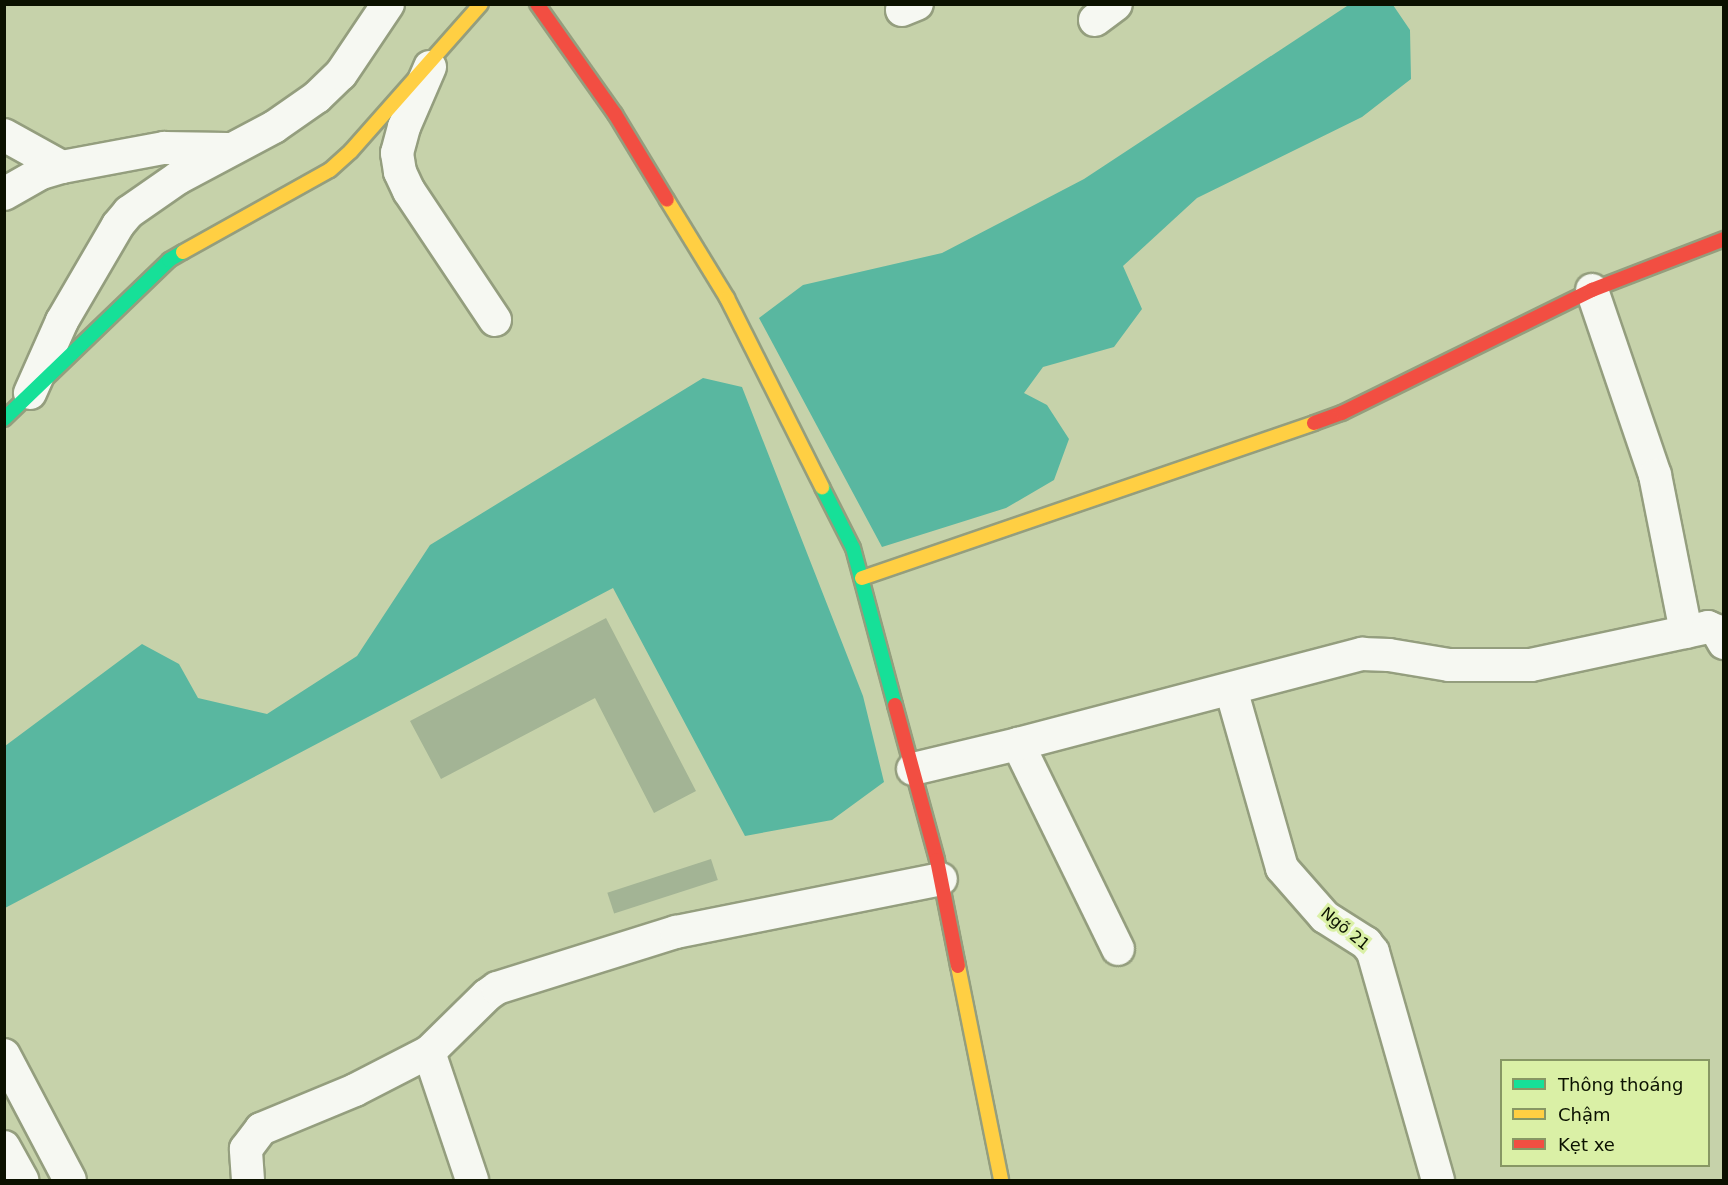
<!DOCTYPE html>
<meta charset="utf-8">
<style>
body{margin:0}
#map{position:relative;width:1728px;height:1185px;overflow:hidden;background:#c6d2aa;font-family:"DejaVu Sans",sans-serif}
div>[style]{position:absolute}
.water>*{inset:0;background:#59b7a0}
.building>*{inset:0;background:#a3b495;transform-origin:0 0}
.roads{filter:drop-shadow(2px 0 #949e7e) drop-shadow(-2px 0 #949e7e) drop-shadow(0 2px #949e7e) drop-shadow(0 -2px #949e7e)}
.street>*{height:32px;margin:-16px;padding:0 16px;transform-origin:16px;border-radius:16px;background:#f6f8f2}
.fast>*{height:14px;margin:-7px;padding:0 7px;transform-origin:7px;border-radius:7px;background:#16e098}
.slow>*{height:14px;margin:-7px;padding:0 7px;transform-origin:7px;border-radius:7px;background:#ffcf43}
.jam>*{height:14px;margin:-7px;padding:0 7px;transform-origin:7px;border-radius:7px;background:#f24e42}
span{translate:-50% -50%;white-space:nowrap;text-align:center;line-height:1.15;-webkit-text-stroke:6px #daf0a6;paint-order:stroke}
.street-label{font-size:16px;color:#0b1100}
.frame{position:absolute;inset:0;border:6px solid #0b1100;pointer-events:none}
.legend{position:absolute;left:1500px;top:1059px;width:210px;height:108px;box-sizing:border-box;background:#daf0a6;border:2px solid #879764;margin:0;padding:8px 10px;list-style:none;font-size:18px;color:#0b1100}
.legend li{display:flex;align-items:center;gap:12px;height:30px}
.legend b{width:30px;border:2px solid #879764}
</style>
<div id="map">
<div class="water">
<div style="clip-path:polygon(1350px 4px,1393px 5px,1410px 30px,1411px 79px,1362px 117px,1197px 198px,1123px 266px,1142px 309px,1114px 347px,1043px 367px,1024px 393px,1047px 405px,1069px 439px,1054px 480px,1006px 508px,882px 547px,759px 318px,803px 285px,942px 253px,1084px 179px)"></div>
<div style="clip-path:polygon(703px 378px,742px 387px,863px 696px,884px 782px,832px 820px,745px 836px,613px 588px,5px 908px,5px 746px,142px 644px,179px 664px,198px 698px,267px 714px,357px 656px,430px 545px)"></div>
</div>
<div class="building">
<div style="clip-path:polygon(606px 618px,696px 791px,654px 813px,595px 698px,441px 779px,410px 721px)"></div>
<div style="left:711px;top:859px;width:22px;height:109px;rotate:72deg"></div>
</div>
<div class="roads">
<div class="street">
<div style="left:902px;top:10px;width:16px;rotate:-22deg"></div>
<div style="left:1095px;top:20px;width:26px;rotate:-37deg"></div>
<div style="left:430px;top:67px;width:65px;rotate:113.4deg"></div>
<div style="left:404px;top:127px;width:27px;rotate:105deg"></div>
<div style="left:397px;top:153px;width:19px;rotate:81deg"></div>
<div style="left:400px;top:172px;width:21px;rotate:65deg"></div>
<div style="left:409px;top:191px;width:155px;rotate:56.3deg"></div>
<div style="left:4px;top:135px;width:66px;rotate:28.9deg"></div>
<div style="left:4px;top:194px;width:43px;rotate:-29.6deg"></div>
<div style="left:41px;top:173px;width:22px;rotate:-16deg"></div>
<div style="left:62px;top:167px;width:104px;rotate:-10.6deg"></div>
<div style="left:164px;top:148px;width:63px;rotate:0.9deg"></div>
<div style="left:1592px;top:290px;width:195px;rotate:71.2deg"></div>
<div style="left:1655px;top:475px;width:160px;rotate:78.8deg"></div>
<div style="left:30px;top:393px;width:79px;rotate:-66deg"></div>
<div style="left:62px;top:321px;width:111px;rotate:-59.7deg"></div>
<div style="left:118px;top:225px;width:17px;rotate:-50deg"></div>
<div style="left:129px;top:212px;width:60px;rotate:-34.8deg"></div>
<div style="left:178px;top:178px;width:109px;rotate:-28deg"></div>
<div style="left:274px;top:127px;width:52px;rotate:-34.9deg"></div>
<div style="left:317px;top:97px;width:33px;rotate:-44deg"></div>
<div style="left:341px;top:74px;width:84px;rotate:-56.1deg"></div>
<div style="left:1231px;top:689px;width:186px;rotate:74.1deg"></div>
<div style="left:1282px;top:868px;width:65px;rotate:48.7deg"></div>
<div style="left:1325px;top:917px;width:49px;rotate:32.4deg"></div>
<div style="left:1366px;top:943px;width:11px;rotate:52deg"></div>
<div style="left:1373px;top:952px;width:237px;rotate:74.1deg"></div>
<div style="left:1018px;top:744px;width:228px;rotate:64deg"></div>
<div style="left:913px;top:769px;width:108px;rotate:-13.4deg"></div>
<div style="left:1018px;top:744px;width:356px;rotate:-14.7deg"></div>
<div style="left:1362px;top:654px;width:27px;rotate:2deg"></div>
<div style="left:1389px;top:655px;width:61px;rotate:9.5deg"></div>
<div style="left:1449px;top:665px;width:82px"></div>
<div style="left:1531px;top:665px;width:181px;rotate:-12.1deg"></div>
<div style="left:1708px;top:627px;width:10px;rotate:24deg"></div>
<div style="left:1717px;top:631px;width:14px;rotate:60deg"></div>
<div style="left:429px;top:1052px;width:135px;rotate:71.4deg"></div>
<div style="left:4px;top:1055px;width:141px;rotate:62.2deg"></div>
<div style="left:4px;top:1147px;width:38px;rotate:61deg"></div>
<div style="left:248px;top:1180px;width:31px;rotate:-94deg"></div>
<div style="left:246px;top:1149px;width:25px;rotate:-53deg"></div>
<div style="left:261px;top:1129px;width:102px;rotate:-22.5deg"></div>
<div style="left:355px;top:1090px;width:83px;rotate:-27.2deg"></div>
<div style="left:429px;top:1052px;width:81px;rotate:-44.5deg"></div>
<div style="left:487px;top:995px;width:12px;rotate:-35deg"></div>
<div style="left:497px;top:988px;width:188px;rotate:-17.4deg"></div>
<div style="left:676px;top:932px;width:270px;rotate:-11.3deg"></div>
</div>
<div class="fast">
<div style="left:4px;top:419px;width:229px;rotate:-43.9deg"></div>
<div style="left:169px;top:260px;width:16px;rotate:-30deg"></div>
<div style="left:822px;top:487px;width:68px;rotate:63.1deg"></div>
<div style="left:853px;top:548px;width:163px;rotate:75deg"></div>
</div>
<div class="slow">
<div style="left:667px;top:200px;width:115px;rotate:58.5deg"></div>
<div style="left:727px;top:298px;width:212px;rotate:63.3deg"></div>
<div style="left:183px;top:252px;width:168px;rotate:-29.2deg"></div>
<div style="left:330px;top:170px;width:28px;rotate:-42deg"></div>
<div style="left:351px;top:151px;width:196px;rotate:-48.5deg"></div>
<div style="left:862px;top:578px;width:478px;rotate:-18.9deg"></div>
<div style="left:958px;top:966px;width:218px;rotate:78.6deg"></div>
</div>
<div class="jam">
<div style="left:537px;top:4px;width:135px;rotate:54.7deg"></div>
<div style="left:615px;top:114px;width:100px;rotate:58.8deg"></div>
<div style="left:1314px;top:423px;width:30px;rotate:-20deg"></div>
<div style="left:1342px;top:413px;width:279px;rotate:-26.2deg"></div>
<div style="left:1592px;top:290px;width:142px;rotate:-21.1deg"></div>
<div style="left:895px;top:705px;width:161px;rotate:74.8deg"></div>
<div style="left:937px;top:860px;width:108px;rotate:78.8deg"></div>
</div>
</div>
<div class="street-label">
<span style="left:1345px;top:929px;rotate:39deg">Ngõ 21</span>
</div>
<div class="frame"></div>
<ul class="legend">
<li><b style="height:8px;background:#16e098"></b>Thông thoáng</li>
<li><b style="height:8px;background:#ffcf43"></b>Chậm</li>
<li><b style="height:8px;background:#f24e42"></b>Kẹt xe</li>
</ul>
</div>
